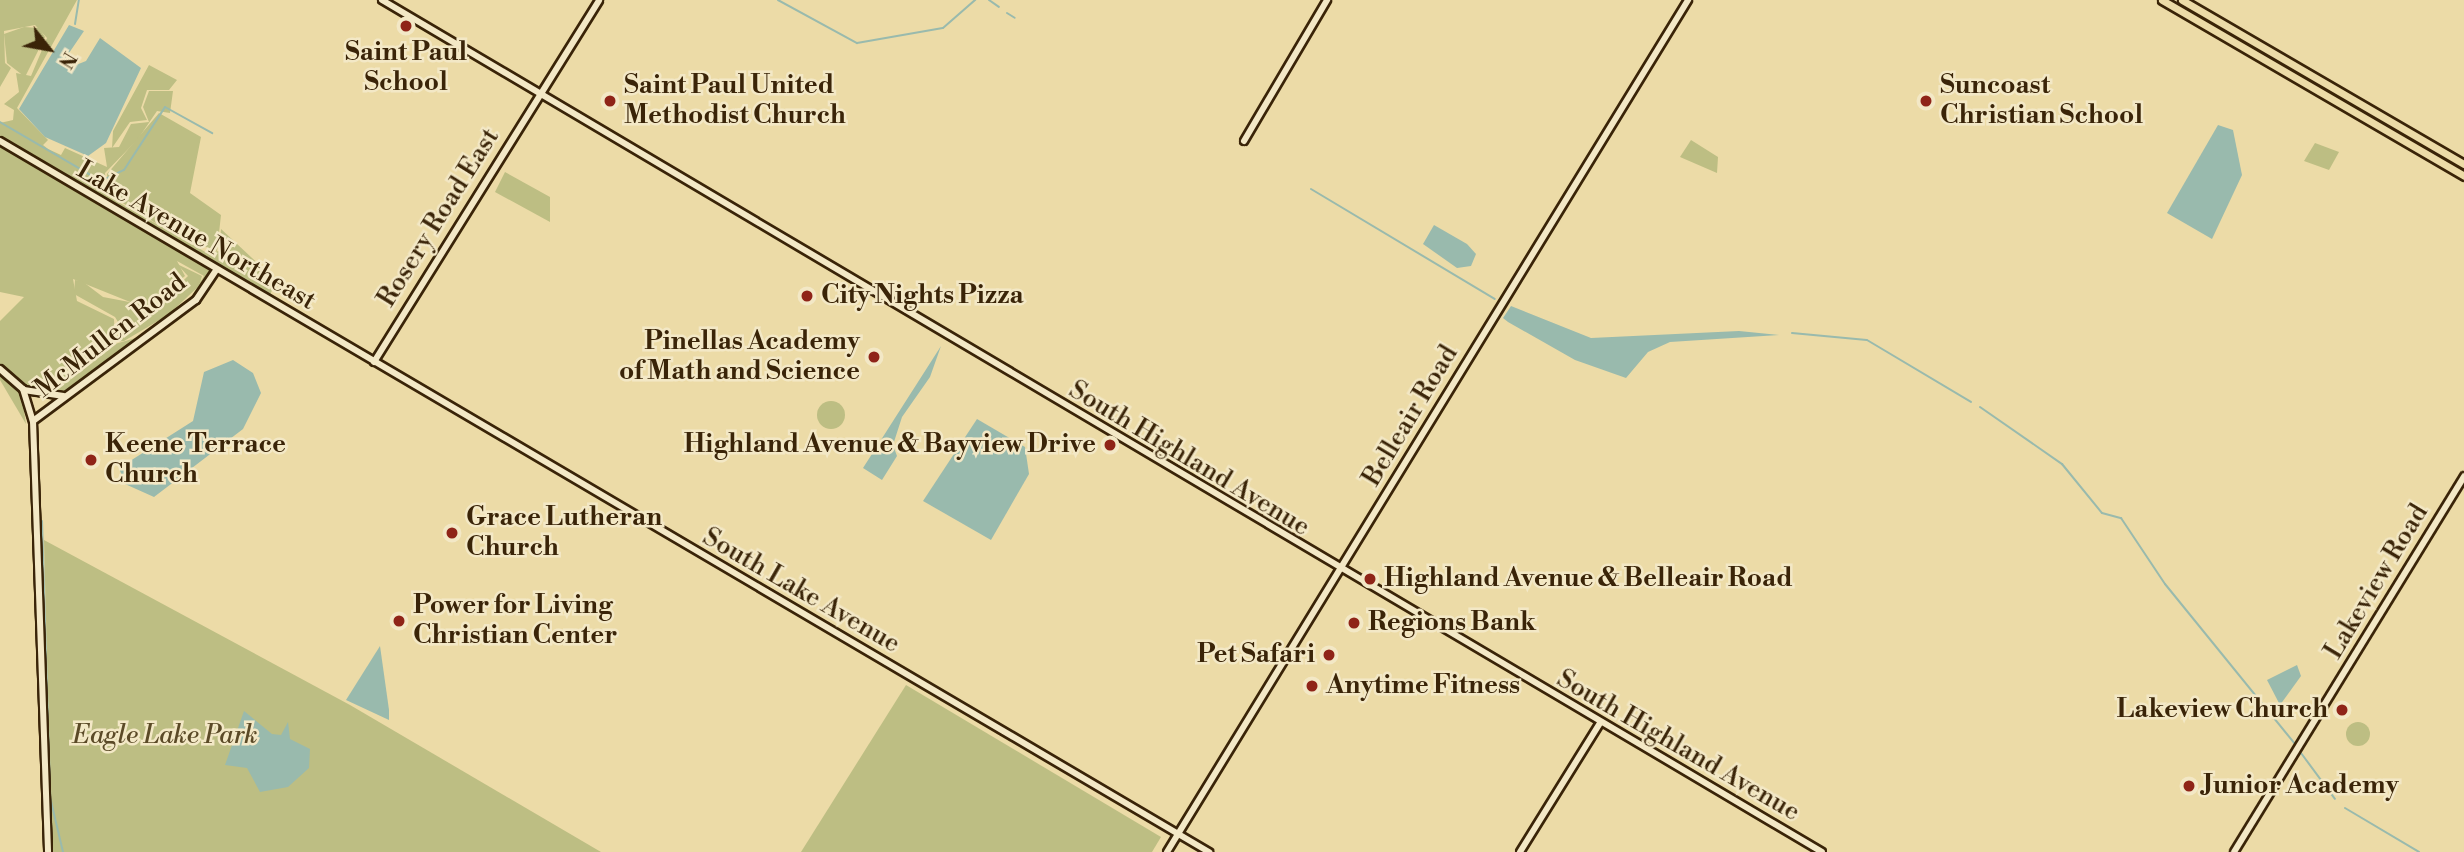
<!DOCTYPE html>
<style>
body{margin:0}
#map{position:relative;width:2464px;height:852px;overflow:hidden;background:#ecdba7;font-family:"Libre Bodoni",serif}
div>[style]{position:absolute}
.green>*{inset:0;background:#bdbe83}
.round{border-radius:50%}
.water>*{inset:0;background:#99baad}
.stream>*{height:2px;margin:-1px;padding:0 1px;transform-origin:1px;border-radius:1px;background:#99baad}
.roads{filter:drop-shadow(2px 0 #3a2408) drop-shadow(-2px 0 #3a2408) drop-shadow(0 2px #3a2408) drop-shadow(0 -2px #3a2408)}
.secondary>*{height:6px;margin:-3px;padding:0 3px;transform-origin:3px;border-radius:3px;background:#f3e8c6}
.primary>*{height:7px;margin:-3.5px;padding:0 3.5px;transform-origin:3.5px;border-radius:3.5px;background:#ecdba7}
.dots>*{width:19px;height:19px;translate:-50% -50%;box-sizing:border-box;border:4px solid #f3e8c6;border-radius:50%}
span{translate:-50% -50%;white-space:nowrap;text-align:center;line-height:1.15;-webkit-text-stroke:5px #f3e8c6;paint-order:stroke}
.poi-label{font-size:26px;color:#3a2408;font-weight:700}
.left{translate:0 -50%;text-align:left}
.right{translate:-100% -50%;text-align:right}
.street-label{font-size:26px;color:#3a2408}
.park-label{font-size:26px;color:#5b4a27;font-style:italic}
.north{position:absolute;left:14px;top:14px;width:70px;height:70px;-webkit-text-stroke:5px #f3e8c6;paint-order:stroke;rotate:121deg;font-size:19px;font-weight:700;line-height:28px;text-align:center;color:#3a2408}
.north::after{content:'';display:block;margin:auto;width:24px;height:32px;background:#3a2408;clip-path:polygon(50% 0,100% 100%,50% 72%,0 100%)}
</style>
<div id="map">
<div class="green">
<div style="clip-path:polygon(0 0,77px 0,17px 108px,48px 140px,43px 145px,48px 149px,61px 155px,65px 148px,107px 167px,104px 148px,119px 147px,131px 124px,149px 122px,143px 107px,149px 91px,173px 91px,170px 113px,157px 111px,138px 139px,105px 173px,106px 195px,207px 253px,219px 251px,221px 229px,267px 272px,274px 286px,269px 297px,0 138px,0 123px,13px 120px,14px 110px,4px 104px,19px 92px,16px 73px,31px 76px,47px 38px,35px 25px,4px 31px,5px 63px,11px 68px,0 87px)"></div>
<div style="clip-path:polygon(24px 27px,39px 28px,45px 37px,25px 77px,7px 63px,4px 34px)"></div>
<div style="clip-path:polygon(149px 65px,177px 80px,169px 90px,147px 90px,141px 108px,147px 120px,130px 122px,112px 148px,113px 131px)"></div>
<div style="clip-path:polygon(159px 113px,201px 137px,190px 193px,221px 215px,217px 251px,177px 236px,108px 194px,107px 174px)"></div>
<div style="clip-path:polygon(1691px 140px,1718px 157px,1717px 173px,1680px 157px)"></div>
<div style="clip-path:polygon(2315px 143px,2339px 152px,2329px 170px,2304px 161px)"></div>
<div style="clip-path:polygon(0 144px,212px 270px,197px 294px,194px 297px,188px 302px,204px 276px,177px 261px,185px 276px,145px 308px,73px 279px,77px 301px,114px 319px,115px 344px,139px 337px,64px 393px,25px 387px,0 366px,0 321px,24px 297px,0 292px)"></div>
<div style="clip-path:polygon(505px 172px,550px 197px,550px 222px,495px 192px)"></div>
<div style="clip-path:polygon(177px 264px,202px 276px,199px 286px,168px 315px,124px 341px,115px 342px,121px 327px,115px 317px,74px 294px,75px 280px,82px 281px,103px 297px,156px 307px,188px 276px)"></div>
<div style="clip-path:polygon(0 373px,21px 391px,26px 424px,0 380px)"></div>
<div class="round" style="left:817px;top:401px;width:28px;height:28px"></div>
<div style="clip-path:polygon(44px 540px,350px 705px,601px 852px,52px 852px)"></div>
<div style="clip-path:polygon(906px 685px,1161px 837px,1152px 852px,801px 852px)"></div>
<div class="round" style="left:2346px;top:722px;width:24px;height:24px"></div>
</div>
<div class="water">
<div style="clip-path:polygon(69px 25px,84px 31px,69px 53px,76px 65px,86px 61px,100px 38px,141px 68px,106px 143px,88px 156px,45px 137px,19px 109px)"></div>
<div style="clip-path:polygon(2218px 125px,2233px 130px,2242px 175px,2212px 239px,2167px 213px)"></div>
<div style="clip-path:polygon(1434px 225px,1467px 244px,1476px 254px,1471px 266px,1457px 268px,1423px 244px)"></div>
<div style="clip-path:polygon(1511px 306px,1591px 338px,1739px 331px,1779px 335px,1670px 342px,1648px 352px,1626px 378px,1575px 360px,1508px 322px,1503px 318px)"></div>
<div style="clip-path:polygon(941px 346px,930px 377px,902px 417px,893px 445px,897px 456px,882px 480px,863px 468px)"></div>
<div style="clip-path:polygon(233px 360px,253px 373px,261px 393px,243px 429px,154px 497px,125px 484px,119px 468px,193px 421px,204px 372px)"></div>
<div style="clip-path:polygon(977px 419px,1025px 447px,1029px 474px,991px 540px,923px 501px)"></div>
<div style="clip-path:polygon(380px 646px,389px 710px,389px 720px,346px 700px)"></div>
<div style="clip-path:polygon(2297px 665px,2301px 676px,2280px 705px,2267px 680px)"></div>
<div style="clip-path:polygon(244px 711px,272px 734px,281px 735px,288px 722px,290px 739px,310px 749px,309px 768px,288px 787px,260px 792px,247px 768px,225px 765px)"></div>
</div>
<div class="stream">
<div style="left:778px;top:0;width:90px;rotate:28.6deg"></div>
<div style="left:857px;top:43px;width:87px;rotate:-9.9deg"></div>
<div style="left:943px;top:28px;width:43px;rotate:-41.2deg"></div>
<div style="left:989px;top:0;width:12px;rotate:35deg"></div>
<div style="left:1007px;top:13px;width:9px;rotate:32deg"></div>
<div style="left:75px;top:24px;width:24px;rotate:-81deg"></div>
<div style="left:0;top:122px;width:117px;rotate:30.3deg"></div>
<div style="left:101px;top:181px;width:25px;rotate:-26deg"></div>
<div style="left:124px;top:170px;width:75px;rotate:-56.9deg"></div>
<div style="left:165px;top:107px;width:54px;rotate:29deg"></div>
<div style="left:1311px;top:189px;width:214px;rotate:30.9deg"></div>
<div style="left:1792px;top:333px;width:75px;rotate:5.3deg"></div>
<div style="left:1867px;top:340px;width:121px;rotate:30.8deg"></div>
<div style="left:1980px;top:407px;width:100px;rotate:34.8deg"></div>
<div style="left:2062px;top:464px;width:63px;rotate:50.8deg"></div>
<div style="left:2102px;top:513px;width:20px;rotate:15deg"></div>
<div style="left:2121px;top:518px;width:79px;rotate:56.3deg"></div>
<div style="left:2165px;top:584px;width:206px;rotate:50.9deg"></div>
<div style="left:42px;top:521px;width:276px;rotate:88.3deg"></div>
<div style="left:50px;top:797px;width:57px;rotate:76.7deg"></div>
<div style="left:2301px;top:753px;width:57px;rotate:53.5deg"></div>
<div style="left:2345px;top:808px;width:86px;rotate:30.7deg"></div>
</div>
<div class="roads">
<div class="secondary">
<div style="left:382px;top:0;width:1673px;rotate:30.61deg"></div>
<div style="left:0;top:141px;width:1403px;rotate:30.46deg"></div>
<div style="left:1244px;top:141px;width:164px;rotate:-59.5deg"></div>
<div style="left:374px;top:362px;width:426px;rotate:-58.1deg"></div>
<div style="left:0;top:369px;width:30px;rotate:41deg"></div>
<div style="left:23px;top:389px;width:34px;rotate:73deg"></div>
<div style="left:33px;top:421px;width:431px;rotate:88deg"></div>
<div style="left:24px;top:390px;width:40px;rotate:8.5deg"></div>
<div style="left:33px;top:421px;width:203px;rotate:-36.6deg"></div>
<div style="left:196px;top:300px;width:36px;rotate:-56deg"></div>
<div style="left:1167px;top:852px;width:999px;rotate:-58.55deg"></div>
<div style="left:1520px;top:852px;width:152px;rotate:-58.2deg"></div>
<div style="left:2234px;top:852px;width:441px;rotate:-58.5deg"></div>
</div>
<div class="primary">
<div style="left:2162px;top:0;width:350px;rotate:30.2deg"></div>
<div style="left:2182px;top:0;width:326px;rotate:30.2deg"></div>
</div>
</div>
<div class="dots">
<div style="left:406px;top:26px;background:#8f2418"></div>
<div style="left:610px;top:101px;background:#8f2418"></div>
<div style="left:1926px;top:101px;background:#8f2418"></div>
<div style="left:807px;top:296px;background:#8f2418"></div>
<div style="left:874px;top:357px;background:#8f2418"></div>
<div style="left:1110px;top:445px;background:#8f2418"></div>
<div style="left:91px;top:460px;background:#8f2418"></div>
<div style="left:452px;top:533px;background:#8f2418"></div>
<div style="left:1370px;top:579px;background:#8f2418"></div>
<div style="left:399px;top:621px;background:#8f2418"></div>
<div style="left:1354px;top:623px;background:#8f2418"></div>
<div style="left:1329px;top:655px;background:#8f2418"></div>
<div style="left:1312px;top:686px;background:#8f2418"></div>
<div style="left:2342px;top:710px;background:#8f2418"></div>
<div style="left:2189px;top:786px;background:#8f2418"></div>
</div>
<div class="poi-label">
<span style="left:406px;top:68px">Saint Paul<br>School</span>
<span class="left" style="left:624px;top:101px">Saint Paul United<br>Methodist Church</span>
<span class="left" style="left:1940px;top:101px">Suncoast<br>Christian School</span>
<span class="left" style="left:821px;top:296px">City Nights Pizza</span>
<span class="right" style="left:860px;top:357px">Pinellas Academy<br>of Math and Science</span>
<span class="left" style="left:105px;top:460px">Keene Terrace<br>Church</span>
<span class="right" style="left:1096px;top:445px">Highland Avenue &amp; Bayview Drive</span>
<span class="left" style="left:466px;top:533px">Grace Lutheran<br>Church</span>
<span class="left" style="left:1384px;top:579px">Highland Avenue &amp; Belleair Road</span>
<span class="left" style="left:413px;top:621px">Power for Living<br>Christian Center</span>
<span class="left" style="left:1368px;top:623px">Regions Bank</span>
<span class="right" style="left:1315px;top:655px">Pet Safari</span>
<span class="left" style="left:1326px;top:686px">Anytime Fitness</span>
<span class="right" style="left:2328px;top:710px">Lakeview Church</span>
<span class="left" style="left:2203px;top:786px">Junior Academy</span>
</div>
<div class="street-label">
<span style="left:439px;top:218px;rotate:-58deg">Rosery Road East</span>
<span style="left:196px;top:236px;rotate:30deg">Lake Avenue Northeast</span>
<span style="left:111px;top:336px;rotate:-38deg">McMullen Road</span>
<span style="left:1411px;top:416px;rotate:-59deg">Belleair Road</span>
<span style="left:1189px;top:459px;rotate:31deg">South Highland Avenue</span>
<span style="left:2377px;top:582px;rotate:-59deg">Lakeview Road</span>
<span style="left:801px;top:591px;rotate:30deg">South Lake Avenue</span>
<span style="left:1678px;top:746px;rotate:30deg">South Highland Avenue</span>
</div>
<div class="park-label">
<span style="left:165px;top:736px">Eagle Lake Park</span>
</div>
<div class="north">N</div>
</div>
